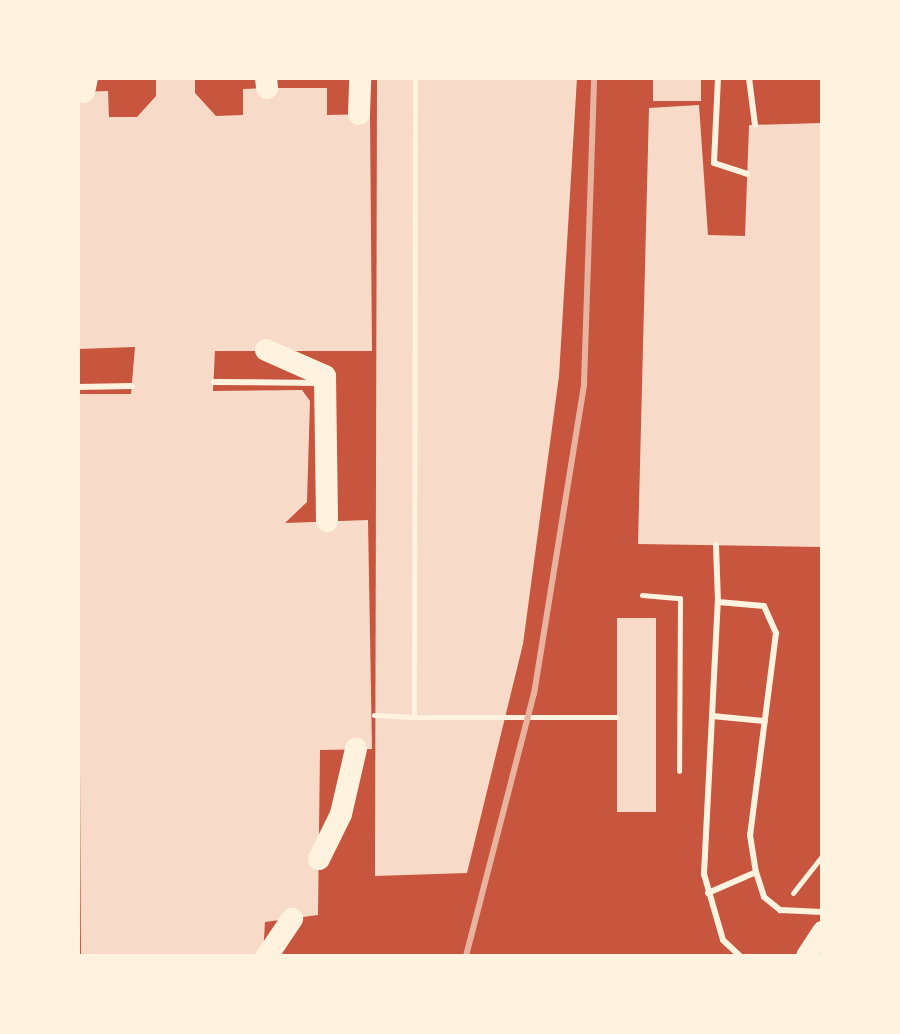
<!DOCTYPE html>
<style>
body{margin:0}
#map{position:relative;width:900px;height:1034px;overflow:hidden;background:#c8553d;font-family:"Fira Sans",sans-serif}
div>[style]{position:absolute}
.building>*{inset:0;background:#f7dbc8;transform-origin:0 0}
.path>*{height:5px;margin:-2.5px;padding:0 2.5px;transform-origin:2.5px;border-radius:2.5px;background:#fff3e0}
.service>*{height:6px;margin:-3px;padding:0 3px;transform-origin:3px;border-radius:3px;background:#fff3e0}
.primary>*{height:20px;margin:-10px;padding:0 10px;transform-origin:10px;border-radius:10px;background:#fff3e0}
.trunk>*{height:22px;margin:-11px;padding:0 11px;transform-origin:11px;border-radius:11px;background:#fff3e0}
.rail>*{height:6px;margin:-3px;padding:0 3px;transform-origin:3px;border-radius:3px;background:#e9b49f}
span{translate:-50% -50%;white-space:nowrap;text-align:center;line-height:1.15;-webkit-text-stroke:8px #fff3e0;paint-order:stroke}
.frame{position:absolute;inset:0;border:80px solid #fff3e0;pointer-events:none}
</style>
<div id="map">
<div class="building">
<div style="clip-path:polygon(156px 78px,195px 78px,195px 93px,216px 116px,243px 115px,243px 89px,267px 88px,327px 88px,327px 115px,370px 114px,372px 351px,215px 351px,213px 391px,302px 390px,310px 401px,307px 502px,285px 523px,368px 520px,372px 749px,320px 750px,318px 915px,265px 922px,263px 956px,81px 956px,78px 394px,131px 394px,135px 347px,78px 349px,78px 92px,108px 91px,109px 117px,137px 117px,156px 96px)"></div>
<div style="clip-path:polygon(377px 78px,577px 78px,559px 376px,523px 644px,467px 873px,375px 876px)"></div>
<div style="left:653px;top:78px;width:48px;height:23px"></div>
<div style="clip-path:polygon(699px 105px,708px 235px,745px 236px,749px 125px,822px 123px,822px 547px,638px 544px,649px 108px)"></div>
<div style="left:617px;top:618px;width:39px;height:194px"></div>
</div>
<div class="path">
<div style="left:415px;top:78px;width:639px;rotate:90.09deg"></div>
<div style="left:414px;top:717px;width:202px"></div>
<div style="left:642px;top:595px;width:38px;rotate:5deg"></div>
<div style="left:680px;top:598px;width:173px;rotate:90.3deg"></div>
<div style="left:374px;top:715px;width:40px;rotate:2.9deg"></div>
<div style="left:793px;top:893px;width:47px;rotate:-51.9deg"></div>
</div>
<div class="service">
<div style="left:718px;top:78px;width:85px;rotate:92.7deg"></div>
<div style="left:714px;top:163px;width:35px;rotate:18deg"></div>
<div style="left:749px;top:78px;width:47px;rotate:82.7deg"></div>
<div style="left:214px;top:382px;width:108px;rotate:0.5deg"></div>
<div style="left:78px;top:387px;width:54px;rotate:-1.1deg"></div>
<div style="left:716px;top:545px;width:57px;rotate:88deg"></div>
<div style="left:712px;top:716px;width:53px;rotate:5.4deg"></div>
<div style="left:708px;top:893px;width:52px;rotate:-23.6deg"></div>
<div style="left:740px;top:956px;width:23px;rotate:-137deg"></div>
<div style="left:723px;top:940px;width:69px;rotate:-106.1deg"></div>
<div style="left:704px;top:874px;width:272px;rotate:-87.1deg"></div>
<div style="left:718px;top:602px;width:46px;rotate:5deg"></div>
<div style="left:764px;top:606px;width:30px;rotate:66deg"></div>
<div style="left:776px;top:633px;width:204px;rotate:97.3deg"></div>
<div style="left:750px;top:835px;width:37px;rotate:81deg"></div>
<div style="left:756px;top:872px;width:26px;rotate:72deg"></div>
<div style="left:764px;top:897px;width:21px;rotate:39deg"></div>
<div style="left:780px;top:910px;width:42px;rotate:2.7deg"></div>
</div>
<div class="primary">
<div style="left:806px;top:956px;width:30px;rotate:-57deg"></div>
</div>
<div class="trunk">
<div style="left:266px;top:78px;width:10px;rotate:84deg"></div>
<div style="left:84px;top:92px;width:14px;rotate:-78deg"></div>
<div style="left:359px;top:114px;width:36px;rotate:-88deg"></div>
<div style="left:266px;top:350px;width:64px;rotate:23.8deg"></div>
<div style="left:325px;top:376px;width:145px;rotate:89.2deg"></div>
<div style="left:319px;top:859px;width:50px;rotate:-63.9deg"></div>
<div style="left:341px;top:814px;width:67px;rotate:-77deg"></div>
<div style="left:267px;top:956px;width:45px;rotate:-56deg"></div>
</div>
<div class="rail">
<div style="left:466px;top:956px;width:271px;rotate:-75.5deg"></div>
<div style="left:534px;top:694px;width:314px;rotate:-80.8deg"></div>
<div style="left:584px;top:384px;width:306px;rotate:-88.1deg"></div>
</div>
<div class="frame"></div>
</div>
